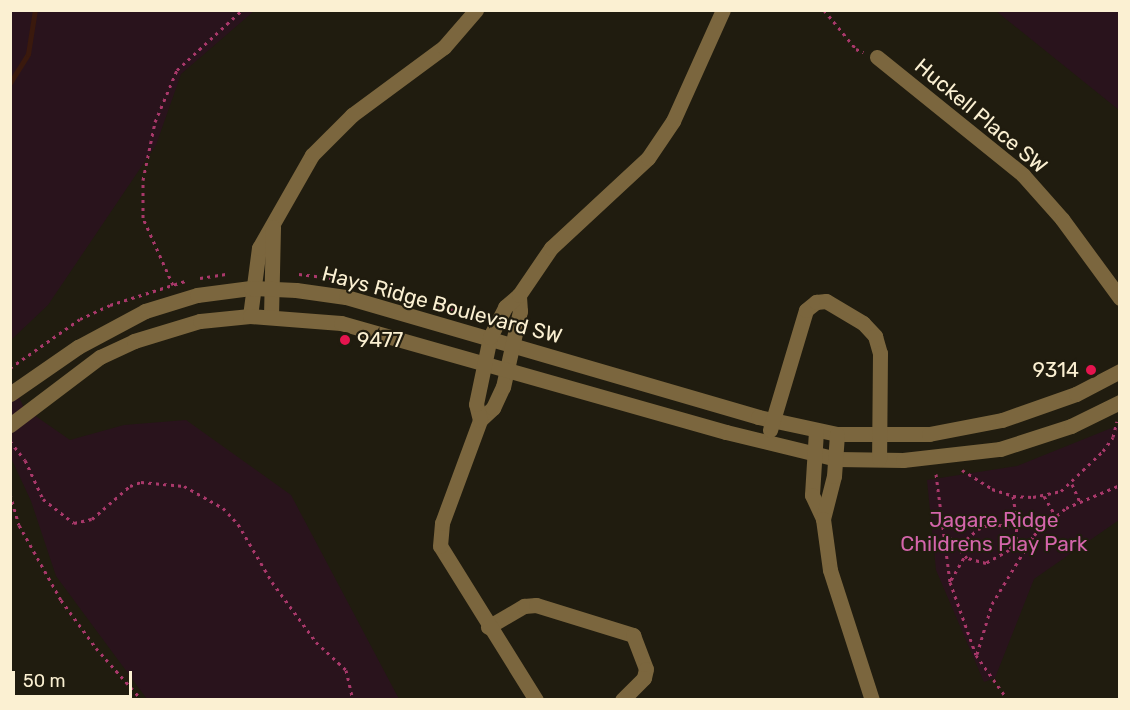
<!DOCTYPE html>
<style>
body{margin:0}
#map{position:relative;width:1130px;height:710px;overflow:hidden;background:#201c0f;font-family:Rubik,sans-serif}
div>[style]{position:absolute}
.green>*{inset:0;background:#29131c}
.stream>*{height:4.5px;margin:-2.25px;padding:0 2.25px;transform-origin:2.25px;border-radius:2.25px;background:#3a190d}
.path>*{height:3px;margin-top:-1.5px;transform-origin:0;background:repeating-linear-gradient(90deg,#a9386a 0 3px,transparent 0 7.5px)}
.minor>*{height:15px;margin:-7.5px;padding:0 7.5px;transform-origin:7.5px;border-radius:7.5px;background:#7b663e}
.dots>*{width:16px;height:16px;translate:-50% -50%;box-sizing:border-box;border:3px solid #201c0f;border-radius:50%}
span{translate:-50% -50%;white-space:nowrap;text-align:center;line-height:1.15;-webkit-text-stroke:4.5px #201c0f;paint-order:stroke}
.street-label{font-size:21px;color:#fbf0d2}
.poi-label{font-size:21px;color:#fbf0d2}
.left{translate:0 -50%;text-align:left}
.right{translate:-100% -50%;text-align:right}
.park-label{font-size:21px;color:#d465ab}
.frame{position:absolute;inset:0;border:12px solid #fbf0d2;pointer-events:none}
.scale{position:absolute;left:12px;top:671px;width:120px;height:27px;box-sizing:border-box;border:3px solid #fbf0d2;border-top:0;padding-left:8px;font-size:18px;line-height:21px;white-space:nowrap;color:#fbf0d2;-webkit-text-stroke:4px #201c0f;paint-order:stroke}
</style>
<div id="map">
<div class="green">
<div style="clip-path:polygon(11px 10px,254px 11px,181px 74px,156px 145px,48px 305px,11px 340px)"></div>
<div style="clip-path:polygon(996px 11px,1119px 11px,1119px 110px)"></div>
<div style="clip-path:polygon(10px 378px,24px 408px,70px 440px,124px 425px,186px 420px,291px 495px,399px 699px,147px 699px,56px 576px,31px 501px,11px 458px)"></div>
<div style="clip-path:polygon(1119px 425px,1119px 520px,1034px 579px,995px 678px,984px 682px,936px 570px,927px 480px,1017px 466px)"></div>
</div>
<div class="stream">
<div style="left:10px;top:83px;width:34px;rotate:-58deg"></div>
<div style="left:28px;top:54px;width:45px;rotate:-81deg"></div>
</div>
<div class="path">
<div style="left:824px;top:10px;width:50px;rotate:50.6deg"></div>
<div style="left:856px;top:49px;width:8px;rotate:23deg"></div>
<div style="left:299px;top:274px;width:35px;rotate:7deg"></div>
<div style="left:200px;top:278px;width:26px;rotate:-9deg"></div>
<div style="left:173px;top:285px;width:73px;rotate:-114.1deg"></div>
<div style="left:143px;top:218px;width:38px;rotate:-90deg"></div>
<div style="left:143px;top:180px;width:59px;rotate:-78.3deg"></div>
<div style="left:155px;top:122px;width:56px;rotate:-67.1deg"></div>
<div style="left:177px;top:70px;width:88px;rotate:-42.7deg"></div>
<div style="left:436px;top:305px;width:50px;rotate:16.3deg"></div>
<div style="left:10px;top:368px;width:85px;rotate:-35deg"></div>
<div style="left:80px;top:319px;width:33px;rotate:-25deg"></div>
<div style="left:110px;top:305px;width:79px;rotate:-17.7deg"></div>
<div style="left:10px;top:441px;width:24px;rotate:52deg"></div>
<div style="left:25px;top:460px;width:43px;rotate:65.2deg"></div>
<div style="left:43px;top:499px;width:39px;rotate:38deg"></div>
<div style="left:74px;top:523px;width:18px;rotate:-13deg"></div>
<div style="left:92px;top:519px;width:50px;rotate:-41deg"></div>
<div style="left:130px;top:486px;width:12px;rotate:-20deg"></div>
<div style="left:141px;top:482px;width:43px;rotate:5.3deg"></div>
<div style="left:184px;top:486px;width:45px;rotate:29.4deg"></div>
<div style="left:223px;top:508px;width:22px;rotate:47deg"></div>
<div style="left:238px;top:524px;width:67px;rotate:59.6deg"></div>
<div style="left:272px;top:582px;width:74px;rotate:53.7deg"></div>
<div style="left:316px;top:642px;width:41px;rotate:43deg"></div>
<div style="left:346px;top:670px;width:31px;rotate:77deg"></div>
<div style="left:10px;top:442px;width:8px;rotate:90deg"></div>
<div style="left:962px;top:470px;width:36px;rotate:32deg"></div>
<div style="left:992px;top:489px;width:22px;rotate:18deg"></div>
<div style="left:1013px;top:496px;width:20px;rotate:3deg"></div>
<div style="left:1033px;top:497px;width:29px;rotate:-12deg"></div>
<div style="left:1061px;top:491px;width:58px;rotate:-43.6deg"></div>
<div style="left:1103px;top:451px;width:17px;rotate:-54deg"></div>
<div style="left:1113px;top:437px;width:16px;rotate:-76deg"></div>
<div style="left:936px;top:474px;width:109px;rotate:82.6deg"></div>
<div style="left:950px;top:582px;width:77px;rotate:70.4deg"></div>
<div style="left:976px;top:655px;width:55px;rotate:54.6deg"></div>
<div style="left:1072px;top:484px;width:20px;rotate:66deg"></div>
<div style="left:10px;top:494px;width:32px;rotate:74deg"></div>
<div style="left:19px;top:525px;width:86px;rotate:60.8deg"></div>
<div style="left:61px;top:600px;width:59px;rotate:53.9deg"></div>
<div style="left:96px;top:648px;width:69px;rotate:48.5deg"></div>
<div style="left:1013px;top:496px;width:25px;rotate:81deg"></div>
<div style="left:1017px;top:521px;width:19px;rotate:93deg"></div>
<div style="left:1016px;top:540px;width:12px;rotate:125deg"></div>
<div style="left:1009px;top:550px;width:26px;rotate:151deg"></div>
<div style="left:986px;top:563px;width:20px;rotate:-165deg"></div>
<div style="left:967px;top:558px;width:9px;rotate:-131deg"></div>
<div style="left:961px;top:551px;width:7px;rotate:-90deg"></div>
<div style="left:961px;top:544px;width:23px;rotate:-41deg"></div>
<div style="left:978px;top:529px;width:14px;rotate:-21deg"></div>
<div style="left:991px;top:524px;width:25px;rotate:7deg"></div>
<div style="left:1044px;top:496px;width:22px;rotate:60deg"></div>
<div style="left:944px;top:535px;width:19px;rotate:28deg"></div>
<div style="left:1016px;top:540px;width:13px;rotate:13deg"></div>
<div style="left:951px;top:580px;width:28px;rotate:-60deg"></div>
<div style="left:977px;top:654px;width:52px;rotate:-73.3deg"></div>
<div style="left:992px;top:604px;width:81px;rotate:-58.7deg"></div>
<div style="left:1034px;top:535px;width:42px;rotate:-40.2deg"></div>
<div style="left:1066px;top:508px;width:59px;rotate:-23.1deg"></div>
</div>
<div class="minor">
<div style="left:877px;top:57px;width:188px;rotate:38.9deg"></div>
<div style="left:1023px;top:175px;width:59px;rotate:48.4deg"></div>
<div style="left:1062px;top:219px;width:98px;rotate:53.7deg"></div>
<div style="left:250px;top:316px;width:69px;rotate:-82.5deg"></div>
<div style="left:259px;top:248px;width:107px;rotate:-60.3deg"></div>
<div style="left:312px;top:155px;width:57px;rotate:-45deg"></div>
<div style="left:352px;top:115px;width:114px;rotate:-36.5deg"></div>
<div style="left:444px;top:47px;width:49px;rotate:-49.1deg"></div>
<div style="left:271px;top:316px;width:89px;rotate:-88.7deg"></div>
<div style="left:10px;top:394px;width:83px;rotate:-34.7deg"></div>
<div style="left:78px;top:347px;width:76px;rotate:-28.2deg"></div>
<div style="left:145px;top:311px;width:54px;rotate:-17.1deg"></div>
<div style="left:197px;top:295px;width:54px;rotate:-7.4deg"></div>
<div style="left:251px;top:288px;width:45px;rotate:2.5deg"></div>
<div style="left:296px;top:290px;width:50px;rotate:8deg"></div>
<div style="left:346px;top:297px;width:429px;rotate:16.2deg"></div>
<div style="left:758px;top:417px;width:81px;rotate:12.1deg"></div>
<div style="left:837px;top:434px;width:92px"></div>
<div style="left:929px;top:434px;width:74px;rotate:-10.9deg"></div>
<div style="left:1002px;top:420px;width:78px;rotate:-19.4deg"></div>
<div style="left:1076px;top:394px;width:50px;rotate:-27.6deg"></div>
<div style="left:480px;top:420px;width:18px;rotate:-43deg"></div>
<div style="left:493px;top:408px;width:23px;rotate:-65deg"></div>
<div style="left:503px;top:387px;width:78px;rotate:-77.4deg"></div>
<div style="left:520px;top:311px;width:16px;rotate:-94deg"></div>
<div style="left:10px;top:425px;width:113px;rotate:-37.1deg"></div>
<div style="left:100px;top:357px;width:38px;rotate:-25deg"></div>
<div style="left:134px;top:341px;width:69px;rotate:-16.9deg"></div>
<div style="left:200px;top:321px;width:50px;rotate:-5.7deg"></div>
<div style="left:250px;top:316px;width:91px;rotate:4.4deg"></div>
<div style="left:341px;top:323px;width:400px;rotate:15.8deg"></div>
<div style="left:726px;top:432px;width:114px;rotate:13.7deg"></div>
<div style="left:837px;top:459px;width:66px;rotate:0.9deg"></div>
<div style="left:903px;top:460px;width:98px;rotate:-6.5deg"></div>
<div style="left:1000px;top:449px;width:75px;rotate:-17.9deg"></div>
<div style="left:1071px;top:426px;width:55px;rotate:-26.1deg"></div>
<div style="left:770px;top:430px;width:125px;rotate:-73.3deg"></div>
<div style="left:806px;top:310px;width:13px;rotate:-39deg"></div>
<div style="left:816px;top:302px;width:10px;rotate:-6deg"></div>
<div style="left:826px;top:301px;width:43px;rotate:30.7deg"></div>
<div style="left:863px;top:323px;width:18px;rotate:47deg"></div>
<div style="left:875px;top:336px;width:18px;rotate:74deg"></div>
<div style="left:880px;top:353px;width:106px;rotate:90.5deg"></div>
<div style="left:816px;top:431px;width:64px;rotate:93.6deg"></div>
<div style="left:812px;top:495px;width:26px;rotate:65deg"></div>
<div style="left:823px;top:519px;width:44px;rotate:-75.7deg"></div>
<div style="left:834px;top:476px;width:42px;rotate:-85.9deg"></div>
<div style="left:823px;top:519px;width:51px;rotate:82.2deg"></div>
<div style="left:830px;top:570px;width:137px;rotate:72.1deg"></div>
<div style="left:488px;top:627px;width:42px;rotate:-30.3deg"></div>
<div style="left:524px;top:606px;width:12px;rotate:-5deg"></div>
<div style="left:536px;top:605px;width:102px;rotate:17.2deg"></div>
<div style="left:633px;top:635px;width:36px;rotate:69deg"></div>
<div style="left:646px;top:669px;width:9px;rotate:103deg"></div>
<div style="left:644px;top:678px;width:31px;rotate:135deg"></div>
<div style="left:536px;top:700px;width:181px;rotate:-121.9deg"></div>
<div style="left:440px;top:546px;width:23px;rotate:-85deg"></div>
<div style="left:442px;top:523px;width:110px;rotate:-69.7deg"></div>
<div style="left:480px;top:420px;width:16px;rotate:-104deg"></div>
<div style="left:476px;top:404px;width:68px;rotate:-78.2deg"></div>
<div style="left:490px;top:337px;width:34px;rotate:-63deg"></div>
<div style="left:505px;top:307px;width:18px;rotate:-41deg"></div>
<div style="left:519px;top:295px;width:57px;rotate:-55.8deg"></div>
<div style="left:551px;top:248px;width:132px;rotate:-42.9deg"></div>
<div style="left:648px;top:158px;width:45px;rotate:-56deg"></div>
<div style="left:673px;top:121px;width:122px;rotate:-65.8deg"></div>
</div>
<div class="dots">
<div style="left:345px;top:340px;background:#e5144e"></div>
<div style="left:1091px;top:370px;background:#e5144e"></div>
</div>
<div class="street-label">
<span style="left:981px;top:116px;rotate:40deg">Huckell Place SW</span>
<span style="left:442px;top:305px;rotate:15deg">Hays Ridge Boulevard SW</span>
</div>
<div class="poi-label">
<span class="left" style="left:357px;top:340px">9477</span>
<span class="right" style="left:1079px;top:370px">9314</span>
</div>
<div class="park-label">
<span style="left:994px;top:532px">Jagare Ridge<br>Childrens Play Park</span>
</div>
<div class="frame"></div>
<div class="scale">50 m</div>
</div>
